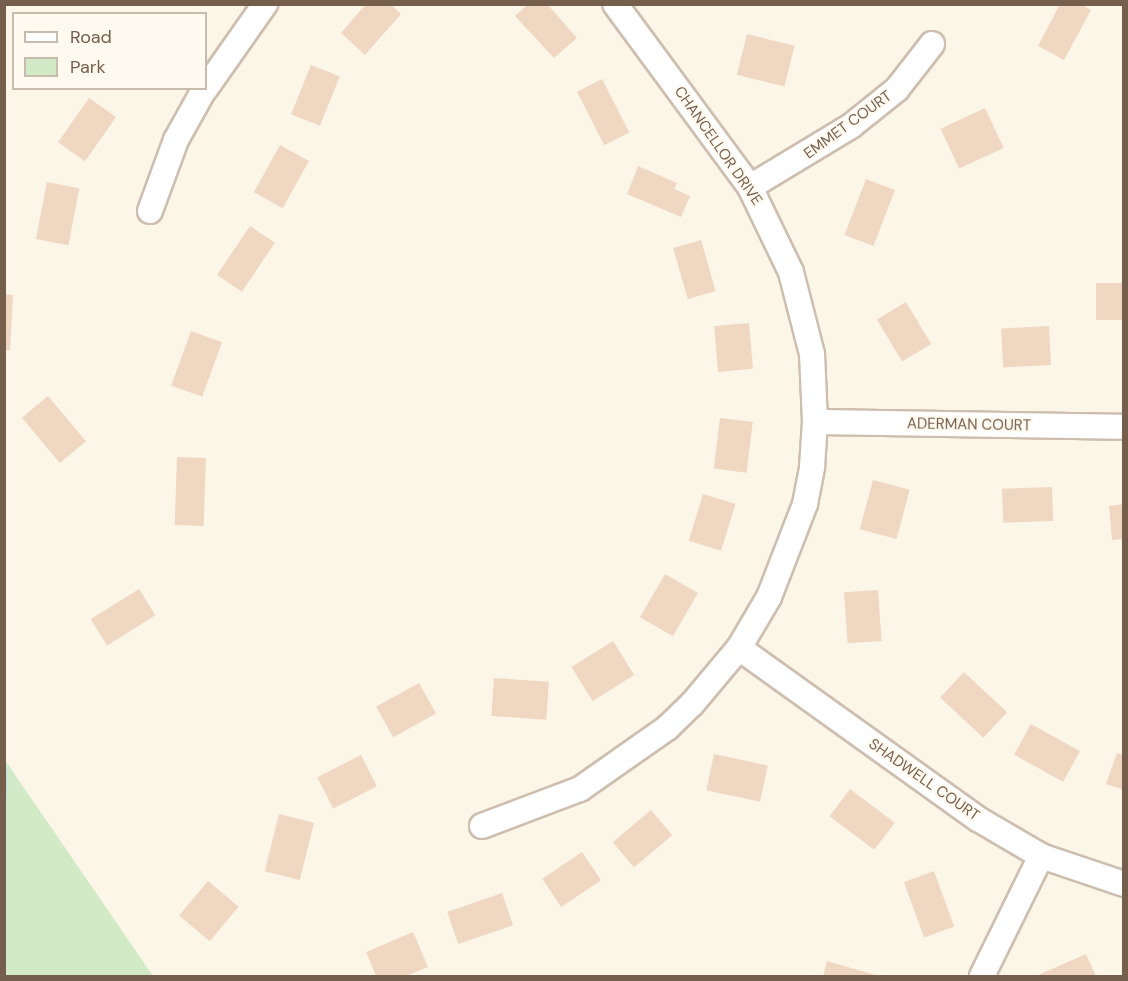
<!DOCTYPE html>
<style>
body{margin:0}
#map{position:relative;width:1128px;height:981px;overflow:hidden;background:#fcf6e9;font-family:"DM Sans",sans-serif}
div>[style]{position:absolute}
.green>*{inset:0;background:#d3eac7}
.stream>*{height:6px;margin:-3px;padding:0 3px;transform-origin:3px;border-radius:3px;background:#bedde5}
.building>*{inset:0;background:#f0d7c2;transform-origin:0 0}
.roads{filter:drop-shadow(2px 0 #cebeaf) drop-shadow(-2px 0 #cebeaf) drop-shadow(0 2px #cebeaf) drop-shadow(0 -2px #cebeaf)}
.minor>*{height:24px;margin:-12px;padding:0 12px;transform-origin:12px;border-radius:12px;background:#fff}
span{translate:-50% -50%;white-space:nowrap;text-align:center;line-height:1.15;-webkit-text-stroke:4.5px #fefaf0;paint-order:stroke}
.street-label{font-size:15px;color:#765e4d}
.frame{position:absolute;inset:0;border:6px solid #765e4d;pointer-events:none}
.legend{position:absolute;left:12px;top:12px;width:195px;height:78px;box-sizing:border-box;background:#fefaf0;border:2px solid #c8bcaf;margin:0;padding:8px 10px;list-style:none;font-size:18px;color:#765e4d}
.legend li{display:flex;align-items:center;gap:12px;height:30px}
.legend b{width:30px;border:2px solid #c8bcaf}
</style>
<div id="map">
<div class="green">
<div style="clip-path:polygon(4px 760px,5px 760px,153px 976px,5px 976px)"></div>
</div>
<div class="stream">
<div style="left:4px;top:770px;width:25px;rotate:90deg"></div>
</div>
<div class="building">
<div style="clip-path:polygon(366px 4px,390px 4px,401px 14px,365px 55px,341px 33px)"></div>
<div style="clip-path:polygon(528px 4px,547px 4px,577px 38px,554px 58px,515px 16px)"></div>
<div style="clip-path:polygon(1060px 4px,1080px 4px,1091px 10px,1064px 60px,1038px 46px)"></div>
<div style="left:747px;top:34px;width:49px;height:42px;rotate:14deg"></div>
<div style="left:311px;top:65px;width:31px;height:53px;rotate:22deg"></div>
<div style="left:602px;top:79px;width:60px;height:28px;rotate:63deg"></div>
<div style="left:89px;top:98px;width:33px;height:54px;rotate:35deg"></div>
<div style="left:985px;top:108px;width:44px;height:49px;rotate:65deg"></div>
<div style="left:280px;top:145px;width:33px;height:54px;rotate:29deg"></div>
<div style="clip-path:polygon(638px 166px,677px 183px,674px 189px,690px 196px,681px 217px,627px 194px)"></div>
<div style="left:866px;top:179px;width:31px;height:60px;rotate:21deg"></div>
<div style="left:47px;top:182px;width:33px;height:58px;rotate:11deg"></div>
<div style="left:250px;top:226px;width:30px;height:59px;rotate:34deg"></div>
<div style="left:701px;top:240px;width:53px;height:29px;rotate:74deg"></div>
<div style="left:1124px;top:283px;width:37px;height:28px;rotate:90deg"></div>
<div style="clip-path:polygon(4px 294px,13px 295px,10px 350px,4px 350px)"></div>
<div style="left:906px;top:302px;width:49px;height:34px;rotate:59deg"></div>
<div style="left:749px;top:323px;width:46px;height:35px;rotate:85deg"></div>
<div style="left:1049px;top:326px;width:39px;height:48px;rotate:87deg"></div>
<div style="left:191px;top:331px;width:33px;height:58px;rotate:20deg"></div>
<div style="left:48px;top:396px;width:59px;height:34px;rotate:50deg"></div>
<div style="left:720px;top:418px;width:33px;height:51px;rotate:7deg"></div>
<div style="left:177px;top:457px;width:29px;height:68px;rotate:2deg"></div>
<div style="left:873px;top:480px;width:38px;height:51px;rotate:15deg"></div>
<div style="left:1052px;top:487px;width:34px;height:50px;rotate:88deg"></div>
<div style="left:703px;top:494px;width:34px;height:49px;rotate:17deg"></div>
<div style="clip-path:polygon(1124px 504px,1124px 539px,1112px 540px,1109px 506px)"></div>
<div style="left:665px;top:574px;width:38px;height:50px;rotate:30deg"></div>
<div style="left:139px;top:589px;width:31px;height:57px;rotate:58deg"></div>
<div style="left:878px;top:590px;width:51px;height:34px;rotate:86deg"></div>
<div style="left:613px;top:641px;width:40px;height:49px;rotate:58deg"></div>
<div style="left:964px;top:672px;width:59px;height:35px;rotate:43deg"></div>
<div style="left:494px;top:678px;width:55px;height:38px;rotate:4deg"></div>
<div style="left:419px;top:683px;width:35px;height:49px;rotate:61deg"></div>
<div style="left:1031px;top:724px;width:56px;height:35px;rotate:29deg"></div>
<div style="clip-path:polygon(1117px 753px,1124px 755px,1124px 790px,1106px 784px)"></div>
<div style="left:714px;top:754px;width:55px;height:37px;rotate:12deg"></div>
<div style="left:361px;top:755px;width:35px;height:49px;rotate:63deg"></div>
<div style="left:850px;top:789px;width:56px;height:34px;rotate:37deg"></div>
<div style="left:651px;top:810px;width:33px;height:50px;rotate:50deg"></div>
<div style="left:279px;top:814px;width:36px;height:59px;rotate:14deg"></div>
<div style="left:582px;top:852px;width:34px;height:48px;rotate:56deg"></div>
<div style="left:934px;top:871px;width:59px;height:32px;rotate:70deg"></div>
<div style="left:208px;top:881px;width:40px;height:45px;rotate:40deg"></div>
<div style="left:502px;top:893px;width:34px;height:58px;rotate:71deg"></div>
<div style="clip-path:polygon(413px 932px,428px 967px,406px 976px,376px 976px,366px 952px)"></div>
<div style="clip-path:polygon(1086px 954px,1096px 976px,1036px 976px)"></div>
<div style="clip-path:polygon(827px 961px,879px 976px,823px 976px)"></div>
</div>
<div class="roads">
<div class="minor">
<div style="left:206px;top:88px;width:103px;rotate:-54.9deg"></div>
<div style="left:750px;top:187px;width:118px;rotate:-31.1deg"></div>
<div style="left:851px;top:126px;width:59px;rotate:-38.8deg"></div>
<div style="left:897px;top:89px;width:57px;rotate:-52.1deg"></div>
<div style="left:150px;top:211px;width:76px;rotate:-69.9deg"></div>
<div style="left:176px;top:140px;width:60px;rotate:-60.9deg"></div>
<div style="left:815px;top:422px;width:309px;rotate:0.9deg"></div>
<div style="left:739px;top:648px;width:294px;rotate:35.6deg"></div>
<div style="left:978px;top:819px;width:73px;rotate:30.4deg"></div>
<div style="left:1041px;top:856px;width:88px;rotate:18.6deg"></div>
<div style="left:482px;top:826px;width:105px;rotate:-20.7deg"></div>
<div style="left:580px;top:789px;width:106px;rotate:-35deg"></div>
<div style="left:667px;top:728px;width:35px;rotate:-44deg"></div>
<div style="left:692px;top:704px;width:73px;rotate:-50deg"></div>
<div style="left:739px;top:648px;width:59px;rotate:-59.5deg"></div>
<div style="left:769px;top:597px;width:100px;rotate:-68.8deg"></div>
<div style="left:805px;top:504px;width:38px;rotate:-79deg"></div>
<div style="left:812px;top:467px;width:45px;rotate:-86.2deg"></div>
<div style="left:815px;top:422px;width:68px;rotate:-92.5deg"></div>
<div style="left:812px;top:354px;width:85px;rotate:-104.4deg"></div>
<div style="left:791px;top:272px;width:94px;rotate:-115.8deg"></div>
<div style="left:750px;top:187px;width:227px;rotate:-126.4deg"></div>
<div style="left:982px;top:976px;width:134px;rotate:-63.8deg"></div>
</div>
</div>
<div class="street-label">
<span style="left:848px;top:125px;rotate:-36deg">EMMET COURT</span>
<span style="left:718px;top:146px;rotate:55deg">CHANCELLOR DRIVE</span>
<span style="left:969px;top:425px;rotate:1deg">ADERMAN COURT</span>
<span style="left:924px;top:780px;rotate:35deg">SHADWELL COURT</span>
</div>
<div class="frame"></div>
<ul class="legend">
<li><b style="height:8px;background:#fff"></b>Road</li>
<li><b style="height:16px;background:#d3eac7"></b>Park</li>
</ul>
</div>
